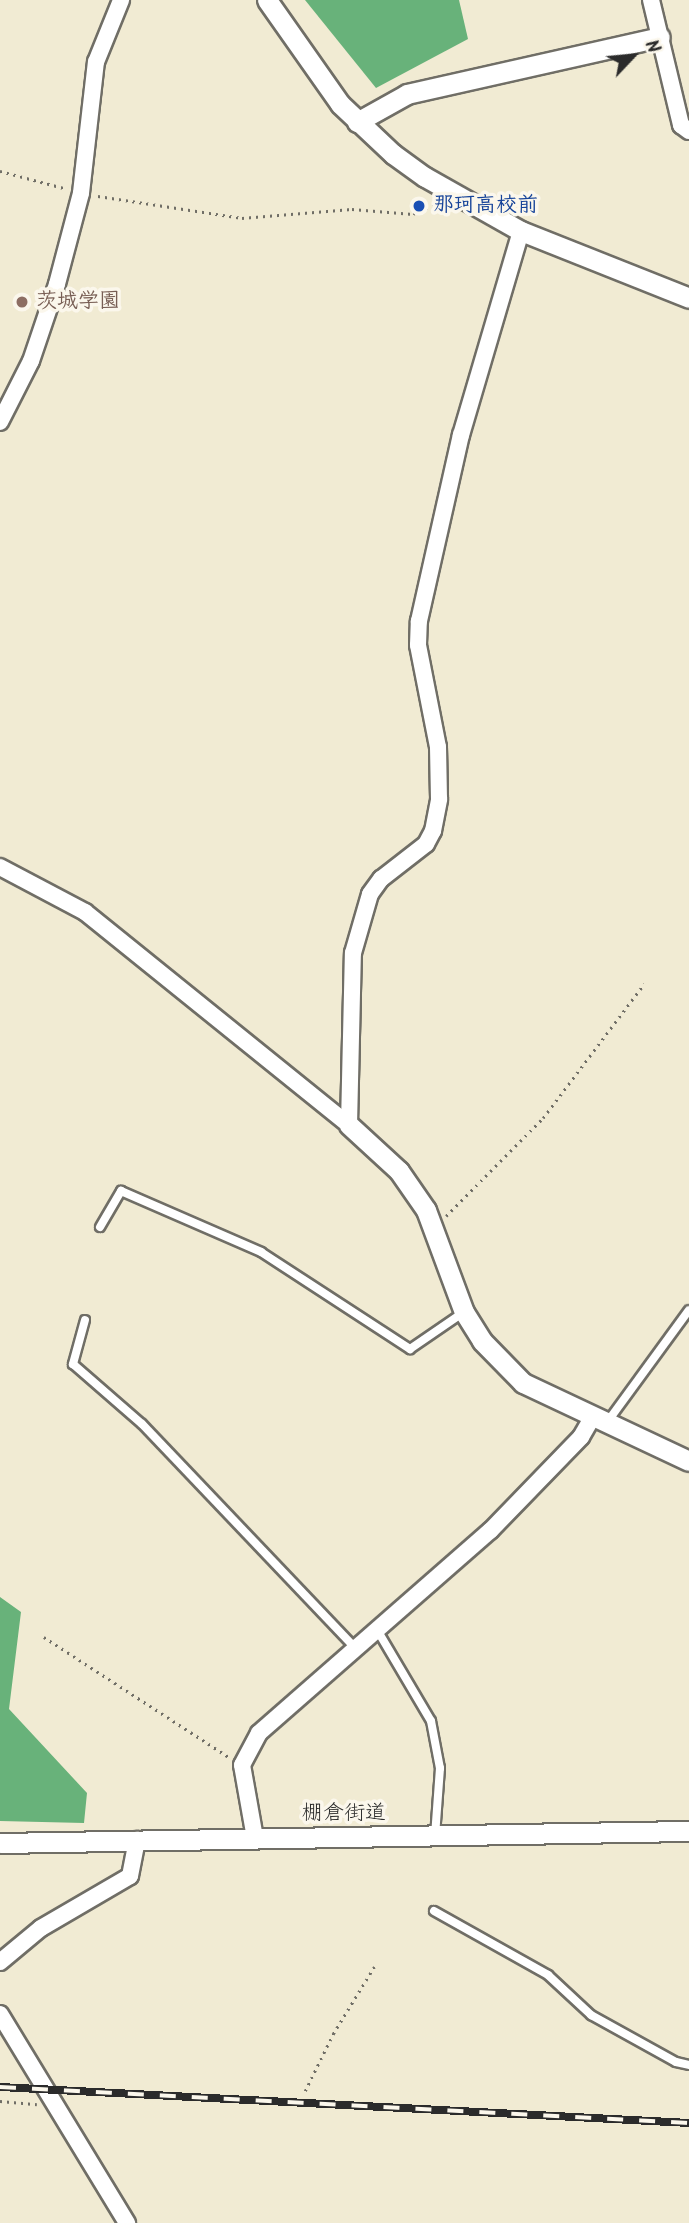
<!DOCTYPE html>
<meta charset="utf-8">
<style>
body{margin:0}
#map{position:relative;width:689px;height:2223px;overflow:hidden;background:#f1ebd3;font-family:Kalam,"Klee One",sans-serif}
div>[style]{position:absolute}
.forest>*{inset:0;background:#68b27a}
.path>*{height:2.5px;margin-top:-1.25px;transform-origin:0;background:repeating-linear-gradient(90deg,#706e66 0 2px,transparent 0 7px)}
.roads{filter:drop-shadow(2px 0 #706e66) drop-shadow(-2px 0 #706e66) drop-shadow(0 2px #706e66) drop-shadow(0 -2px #706e66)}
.service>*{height:8px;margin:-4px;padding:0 4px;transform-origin:4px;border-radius:4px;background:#fff}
.minor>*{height:16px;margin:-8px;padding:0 8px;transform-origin:8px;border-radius:8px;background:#fff}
.tertiary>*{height:19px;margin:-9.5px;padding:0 9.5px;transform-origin:9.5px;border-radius:9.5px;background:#fff}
.rail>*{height:8px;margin-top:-4px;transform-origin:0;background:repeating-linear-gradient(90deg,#fbf7ec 0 16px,#2b2b2b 0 32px);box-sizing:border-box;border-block:2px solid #2b2b2b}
.dots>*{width:19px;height:19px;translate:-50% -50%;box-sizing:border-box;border:4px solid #fbf7ec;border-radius:50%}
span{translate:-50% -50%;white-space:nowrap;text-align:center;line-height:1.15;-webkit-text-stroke:7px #fbf7ec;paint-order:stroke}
.transit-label{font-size:21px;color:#164399;font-weight:700}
.left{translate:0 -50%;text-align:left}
.education-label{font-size:21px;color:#785e54;font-weight:700}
.street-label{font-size:21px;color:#2b2b2b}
.north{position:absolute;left:598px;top:21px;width:70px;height:70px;-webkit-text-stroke:5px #fbf7ec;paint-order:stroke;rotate:64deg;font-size:19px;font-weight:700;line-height:28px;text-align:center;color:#2b2b2b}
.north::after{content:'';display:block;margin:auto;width:24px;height:32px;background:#2b2b2b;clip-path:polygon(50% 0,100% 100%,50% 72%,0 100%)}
</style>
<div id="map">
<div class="forest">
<div style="clip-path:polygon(305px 0,459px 0,468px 39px,376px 88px)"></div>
<div style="clip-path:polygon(0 1597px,21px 1612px,9px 1709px,87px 1793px,84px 1823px,0 1821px)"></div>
</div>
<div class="path">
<div style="left:0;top:171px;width:66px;rotate:14.9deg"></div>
<div style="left:98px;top:196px;width:146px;rotate:8.7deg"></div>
<div style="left:242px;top:218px;width:110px;rotate:-4.7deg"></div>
<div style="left:352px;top:209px;width:61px;rotate:4.7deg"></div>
<div style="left:413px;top:214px;width:26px;rotate:-23deg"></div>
<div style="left:446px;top:1216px;width:138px;rotate:-45.3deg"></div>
<div style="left:543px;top:1118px;width:168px;rotate:-53deg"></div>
<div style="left:44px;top:1637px;width:222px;rotate:33deg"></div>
<div style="left:305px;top:2091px;width:64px;rotate:-63.8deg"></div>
<div style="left:333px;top:2034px;width:79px;rotate:-58.5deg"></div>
<div style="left:0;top:2101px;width:37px;rotate:5deg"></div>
</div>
<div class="roads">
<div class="service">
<div style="left:100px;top:1227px;width:42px;rotate:-59.7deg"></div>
<div style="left:121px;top:1191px;width:153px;rotate:23.5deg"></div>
<div style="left:261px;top:1252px;width:178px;rotate:33.1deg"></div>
<div style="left:410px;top:1349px;width:65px;rotate:-34.4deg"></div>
<div style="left:85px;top:1320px;width:46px;rotate:105.3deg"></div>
<div style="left:73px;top:1364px;width:91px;rotate:41deg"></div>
<div style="left:142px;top:1424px;width:308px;rotate:46.4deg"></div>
<div style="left:608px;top:1421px;width:137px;rotate:-53.9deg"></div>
<div style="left:376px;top:1628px;width:108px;rotate:59.4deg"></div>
<div style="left:431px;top:1721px;width:48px;rotate:79.2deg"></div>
<div style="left:440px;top:1768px;width:68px;rotate:94.2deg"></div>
<div style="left:434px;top:1911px;width:131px;rotate:29.3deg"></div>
<div style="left:548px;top:1975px;width:59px;rotate:42.9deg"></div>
<div style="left:591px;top:2015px;width:97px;rotate:28.9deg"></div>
<div style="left:676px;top:2062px;width:13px;rotate:13deg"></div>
</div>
<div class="minor">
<div style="left:651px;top:0;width:129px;rotate:76.5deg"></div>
<div style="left:681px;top:125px;width:10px;rotate:37deg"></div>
<div style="left:0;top:422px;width:68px;rotate:-63.1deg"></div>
<div style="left:31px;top:361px;width:81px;rotate:-71.3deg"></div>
<div style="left:57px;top:284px;width:94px;rotate:-75.2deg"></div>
<div style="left:81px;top:193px;width:132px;rotate:-83.5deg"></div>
<div style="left:96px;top:62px;width:67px;rotate:-68deg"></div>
<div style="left:0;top:867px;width:96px;rotate:27.9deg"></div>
<div style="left:85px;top:912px;width:339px;rotate:38.9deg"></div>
<div style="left:349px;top:1125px;width:172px;rotate:-88.7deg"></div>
<div style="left:353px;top:953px;width:61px;rotate:-73.9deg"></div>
<div style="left:370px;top:894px;width:19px;rotate:-54deg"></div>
<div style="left:381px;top:879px;width:57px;rotate:-37.9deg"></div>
<div style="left:426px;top:844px;width:15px;rotate:-62deg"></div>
<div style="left:433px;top:831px;width:33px;rotate:-79deg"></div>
<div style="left:439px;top:799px;width:52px;rotate:-91.1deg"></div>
<div style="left:438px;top:747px;width:104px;rotate:-101.1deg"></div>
<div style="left:418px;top:645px;width:24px;rotate:-88deg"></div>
<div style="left:419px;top:621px;width:191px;rotate:-77.3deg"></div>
<div style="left:461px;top:435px;width:213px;rotate:-73.6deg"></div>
<div style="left:255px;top:1838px;width:74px;rotate:-100.1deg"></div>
<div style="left:242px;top:1765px;width:36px;rotate:-62deg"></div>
<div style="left:259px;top:1733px;width:307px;rotate:-41.2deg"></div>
<div style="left:490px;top:1531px;width:131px;rotate:-45.9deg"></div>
<div style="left:581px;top:1437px;width:22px;rotate:-60deg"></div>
<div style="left:0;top:1962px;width:53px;rotate:-39.7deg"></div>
<div style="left:41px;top:1928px;width:103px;rotate:-30.3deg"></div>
<div style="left:130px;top:1876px;width:37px;rotate:-79deg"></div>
<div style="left:0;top:2014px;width:245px;rotate:58.7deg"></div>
</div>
<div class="tertiary">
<div style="left:267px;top:0;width:127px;rotate:54.9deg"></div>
<div style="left:340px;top:104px;width:73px;rotate:43.3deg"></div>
<div style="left:393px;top:154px;width:39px;rotate:36deg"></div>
<div style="left:425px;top:177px;width:110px;rotate:29.4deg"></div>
<div style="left:521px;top:231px;width:181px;rotate:21.7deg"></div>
<div style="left:357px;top:122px;width:57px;rotate:-29.2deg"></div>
<div style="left:407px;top:94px;width:259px;rotate:-12.7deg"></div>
<div style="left:349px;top:1125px;width:68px;rotate:42.6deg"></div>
<div style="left:399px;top:1171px;width:47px;rotate:55.3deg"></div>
<div style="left:426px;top:1210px;width:109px;rotate:69.6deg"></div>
<div style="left:464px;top:1312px;width:34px;rotate:58deg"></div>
<div style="left:482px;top:1341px;width:59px;rotate:45.7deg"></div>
<div style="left:523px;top:1383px;width:183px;rotate:25.2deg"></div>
<div style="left:0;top:1843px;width:689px;rotate:-1deg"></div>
</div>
</div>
<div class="rail">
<div style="left:0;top:2087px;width:690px;rotate:2.99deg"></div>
</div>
<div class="dots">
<div style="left:419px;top:206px;background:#1a4fb4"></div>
<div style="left:22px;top:302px;background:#8d6e63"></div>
</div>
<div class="transit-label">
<span class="left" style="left:433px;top:206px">那珂高校前</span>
</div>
<div class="education-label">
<span class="left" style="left:36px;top:302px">茨城学園</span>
</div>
<div class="street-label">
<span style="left:344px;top:1814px">棚倉街道</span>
</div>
<div class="north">N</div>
</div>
